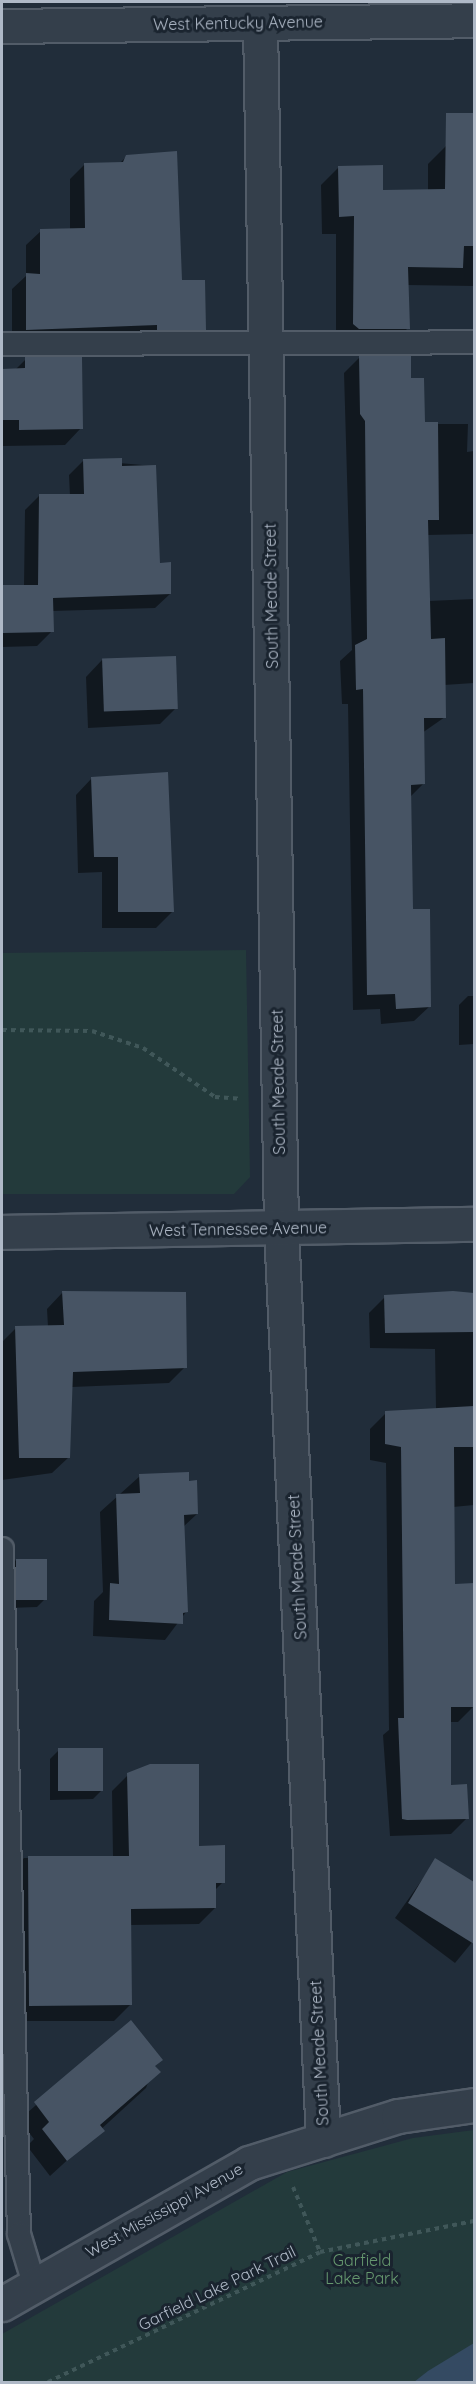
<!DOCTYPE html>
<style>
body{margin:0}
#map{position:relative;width:476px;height:2384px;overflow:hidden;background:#212d3a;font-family:Quicksand,sans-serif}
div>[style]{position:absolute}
.green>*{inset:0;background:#233a3b}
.water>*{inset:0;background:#344a62}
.shadow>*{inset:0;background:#0007}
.building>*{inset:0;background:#475464;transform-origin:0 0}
.path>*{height:4px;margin-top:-2px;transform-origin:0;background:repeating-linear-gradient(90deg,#405759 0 4.5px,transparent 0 9px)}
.roads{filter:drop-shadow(2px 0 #525c68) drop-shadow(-2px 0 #525c68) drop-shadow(0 2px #525c68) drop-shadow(0 -2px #525c68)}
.service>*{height:22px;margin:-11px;padding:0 11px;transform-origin:11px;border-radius:11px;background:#343f4b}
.minor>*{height:33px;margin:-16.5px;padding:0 16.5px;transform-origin:16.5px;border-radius:16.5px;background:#343f4b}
.tertiary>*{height:33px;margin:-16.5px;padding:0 16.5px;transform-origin:16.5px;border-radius:16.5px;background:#343f4b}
span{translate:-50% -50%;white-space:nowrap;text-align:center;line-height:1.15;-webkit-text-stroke:6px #1a242f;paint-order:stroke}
.street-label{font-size:16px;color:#afb9c7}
.park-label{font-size:16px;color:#66986f}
.frame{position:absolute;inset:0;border:3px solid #afb9c7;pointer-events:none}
</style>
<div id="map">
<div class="green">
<div style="clip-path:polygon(246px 950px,250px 1177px,234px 1194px,2px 1194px,2px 953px)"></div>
<div style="clip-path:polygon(474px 2130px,474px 2382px,2px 2382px,2px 2334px,287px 2172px,413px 2138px)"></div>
</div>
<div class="water">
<div style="clip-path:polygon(474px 2343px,474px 2382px,414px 2382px,428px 2371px)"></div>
</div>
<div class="shadow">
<div style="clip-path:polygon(446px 146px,474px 147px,474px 286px,407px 285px,408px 328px,390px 346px,336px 342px,336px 234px,322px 234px,321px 185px,339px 167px,382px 192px,428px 191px,428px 164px)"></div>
<div style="clip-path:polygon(127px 156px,204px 329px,190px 344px,12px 344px,12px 289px,26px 276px,26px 245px,41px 231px,70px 230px,70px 179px,85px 164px,119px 164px)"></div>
<div style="clip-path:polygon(360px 357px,410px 380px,423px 424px,468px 424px,467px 452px,474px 451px,474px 534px,427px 535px,428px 601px,474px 599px,474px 683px,444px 685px,445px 717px,422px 733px,423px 784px,410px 797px,412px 910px,430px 1006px,414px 1021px,381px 1024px,380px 1009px,353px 1010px,348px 704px,342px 704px,340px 661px,352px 650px,344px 373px)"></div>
<div style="clip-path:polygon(26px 359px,81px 428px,65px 445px,3px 446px,2px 370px,15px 370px)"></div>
<div style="clip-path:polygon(84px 460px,154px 466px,158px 564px,170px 594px,155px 608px,52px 611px,52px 631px,37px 646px,2px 647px,2px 587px,24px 586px,25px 510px,40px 495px,70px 496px,69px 475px)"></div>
<div style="clip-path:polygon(102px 660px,176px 708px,160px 724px,88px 728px,86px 677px)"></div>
<div style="clip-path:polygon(92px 778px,173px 911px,156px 928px,102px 928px,102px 872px,78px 873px,76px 795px)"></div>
<div style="clip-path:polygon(468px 996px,474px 996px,474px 1044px,459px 1045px,459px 1005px)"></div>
<div style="clip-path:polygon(63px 1292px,185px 1367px,169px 1383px,72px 1387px,69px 1457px,52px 1473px,2px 1480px,2px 1342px,16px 1328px,48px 1327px,47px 1309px)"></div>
<div style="clip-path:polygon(474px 1295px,474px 1505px,453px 1507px,454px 1586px,474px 1585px,474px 1706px,458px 1722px,450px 1722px,449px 1786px,467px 1818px,451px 1834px,390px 1836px,383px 1735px,389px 1730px,386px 1463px,370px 1460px,370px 1429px,386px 1413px,436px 1409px,435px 1349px,370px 1348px,369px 1313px,385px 1297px)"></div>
<div style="clip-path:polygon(140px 1476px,197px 1514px,183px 1527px,186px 1612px,165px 1640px,93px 1636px,94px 1601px,103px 1592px,100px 1512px)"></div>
<div style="clip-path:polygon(16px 1560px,46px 1598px,37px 1607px,8px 1608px,7px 1569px)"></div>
<div style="clip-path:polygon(59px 1750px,102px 1790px,93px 1799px,50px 1800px,50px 1759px)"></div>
<div style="clip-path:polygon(128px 1775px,223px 1882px,215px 1890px,215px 1908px,199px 1924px,130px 1925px,130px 2005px,114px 2021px,13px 2021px,8px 1874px,24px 1858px,113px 1857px,112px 1791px)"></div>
<div style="clip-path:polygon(436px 1860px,474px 1884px,474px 1940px,455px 1963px,395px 1918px)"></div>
<div style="clip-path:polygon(131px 2022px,154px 2066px,146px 2088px,50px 2176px,27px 2146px,34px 2139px,19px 2120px)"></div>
</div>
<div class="building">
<div style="clip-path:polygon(446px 113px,474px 113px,474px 246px,464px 246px,463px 268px,408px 267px,410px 329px,359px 329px,353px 324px,354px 216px,339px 217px,338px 166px,383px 165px,383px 190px,445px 189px)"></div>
<div style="clip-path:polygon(177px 151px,182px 280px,205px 280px,206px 330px,157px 330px,157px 325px,26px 330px,26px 273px,40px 274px,40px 229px,85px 228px,84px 163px,123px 162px,126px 155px)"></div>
<div style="clip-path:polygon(359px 356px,411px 356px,411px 378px,424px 378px,425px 422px,438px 422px,439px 520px,428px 520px,431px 639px,445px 638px,446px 718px,424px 718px,425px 784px,411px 785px,413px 909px,430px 909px,431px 1007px,396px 1009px,395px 994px,367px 995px,363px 689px,356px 690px,355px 645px,367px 639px,365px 421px,360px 414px)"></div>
<div style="clip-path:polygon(25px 357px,82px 357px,83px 429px,19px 430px,19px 420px,2px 420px,2px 369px,25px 368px)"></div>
<div style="clip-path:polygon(122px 458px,122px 466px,156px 465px,160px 563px,171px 562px,171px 594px,53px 598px,54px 632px,3px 633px,3px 585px,38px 585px,39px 494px,84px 494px,83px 459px)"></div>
<div style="left:176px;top:656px;width:53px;height:74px;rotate:88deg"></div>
<div style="clip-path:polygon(168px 772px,174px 912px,118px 912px,118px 857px,94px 857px,91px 777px)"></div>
<div style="clip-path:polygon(62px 1291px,186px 1292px,187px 1368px,73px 1372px,70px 1458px,19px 1458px,15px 1326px,64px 1325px)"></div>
<div style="clip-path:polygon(453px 1291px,474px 1293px,474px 1332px,385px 1333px,384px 1295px)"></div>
<div style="clip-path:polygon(474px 1406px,474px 1447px,454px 1447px,455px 1584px,474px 1583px,474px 1707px,451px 1707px,451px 1785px,467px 1784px,469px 1819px,407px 1820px,402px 1819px,398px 1718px,404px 1718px,401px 1447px,385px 1444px,385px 1411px)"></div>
<div style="clip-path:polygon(189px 1472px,189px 1481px,197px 1480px,198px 1514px,184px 1515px,188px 1612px,183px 1613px,183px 1624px,109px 1620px,110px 1583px,119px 1584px,116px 1494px,140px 1493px,139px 1474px)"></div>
<div style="left:16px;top:1559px;width:31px;height:41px"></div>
<div style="left:58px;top:1748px;width:45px;height:43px"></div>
<div style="clip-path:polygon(150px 1764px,199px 1764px,199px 1846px,225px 1845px,225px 1883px,216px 1883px,216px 1908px,131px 1909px,132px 2005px,29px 2006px,28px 1856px,129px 1856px,127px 1773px)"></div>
<div style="clip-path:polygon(435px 1858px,474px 1882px,474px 1944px,408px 1903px)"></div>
<div style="clip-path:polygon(131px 2020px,163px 2060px,155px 2066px,161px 2072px,100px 2125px,105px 2131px,67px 2161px,42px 2129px,49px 2122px,34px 2102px)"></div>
</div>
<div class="path">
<div style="left:2px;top:1030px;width:90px;rotate:0.6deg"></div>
<div style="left:92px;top:1031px;width:54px;rotate:18.4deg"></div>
<div style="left:143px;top:1048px;width:87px;rotate:34.2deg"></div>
<div style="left:215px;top:1097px;width:26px;rotate:4deg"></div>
<div style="left:293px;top:2187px;width:70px;rotate:67.4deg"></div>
<div style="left:48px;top:2382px;width:301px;rotate:-25.5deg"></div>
<div style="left:320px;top:2252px;width:157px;rotate:-11.4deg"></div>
</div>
<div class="roads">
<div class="service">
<div style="left:2px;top:344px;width:472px;rotate:-0.2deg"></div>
<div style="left:2px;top:1549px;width:685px;rotate:88.58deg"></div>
<div style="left:19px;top:2234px;width:52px;rotate:73.3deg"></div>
</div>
<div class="minor">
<div style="left:260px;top:23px;width:1205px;rotate:89deg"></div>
<div style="left:281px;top:1228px;width:913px;rotate:87.36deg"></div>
<div style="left:2px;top:1232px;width:472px;rotate:-1deg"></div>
</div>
<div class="tertiary">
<div style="left:2px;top:26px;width:472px;rotate:-0.7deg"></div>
<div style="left:2px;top:2304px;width:284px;rotate:-29.7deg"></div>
<div style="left:249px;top:2163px;width:156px;rotate:-17.5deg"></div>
<div style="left:398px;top:2116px;width:77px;rotate:-8.2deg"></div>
</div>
</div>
<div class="street-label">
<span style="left:238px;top:23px;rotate:-1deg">West Kentucky Avenue</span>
<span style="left:271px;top:596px;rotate:-91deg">South Meade Street</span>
<span style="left:278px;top:1082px;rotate:-91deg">South Meade Street</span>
<span style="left:238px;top:1229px;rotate:-1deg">West Tennessee Avenue</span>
<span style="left:297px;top:1567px;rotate:-93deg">South Meade Street</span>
<span style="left:319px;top:2053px;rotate:-93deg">South Meade Street</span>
<span style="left:164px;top:2210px;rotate:-29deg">West Mississippi Avenue</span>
<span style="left:217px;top:2288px;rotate:-26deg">Garfield Lake Park Trail</span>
</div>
<div class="park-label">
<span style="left:362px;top:2269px">Garfield<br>Lake Park</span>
</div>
<div class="frame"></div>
</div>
